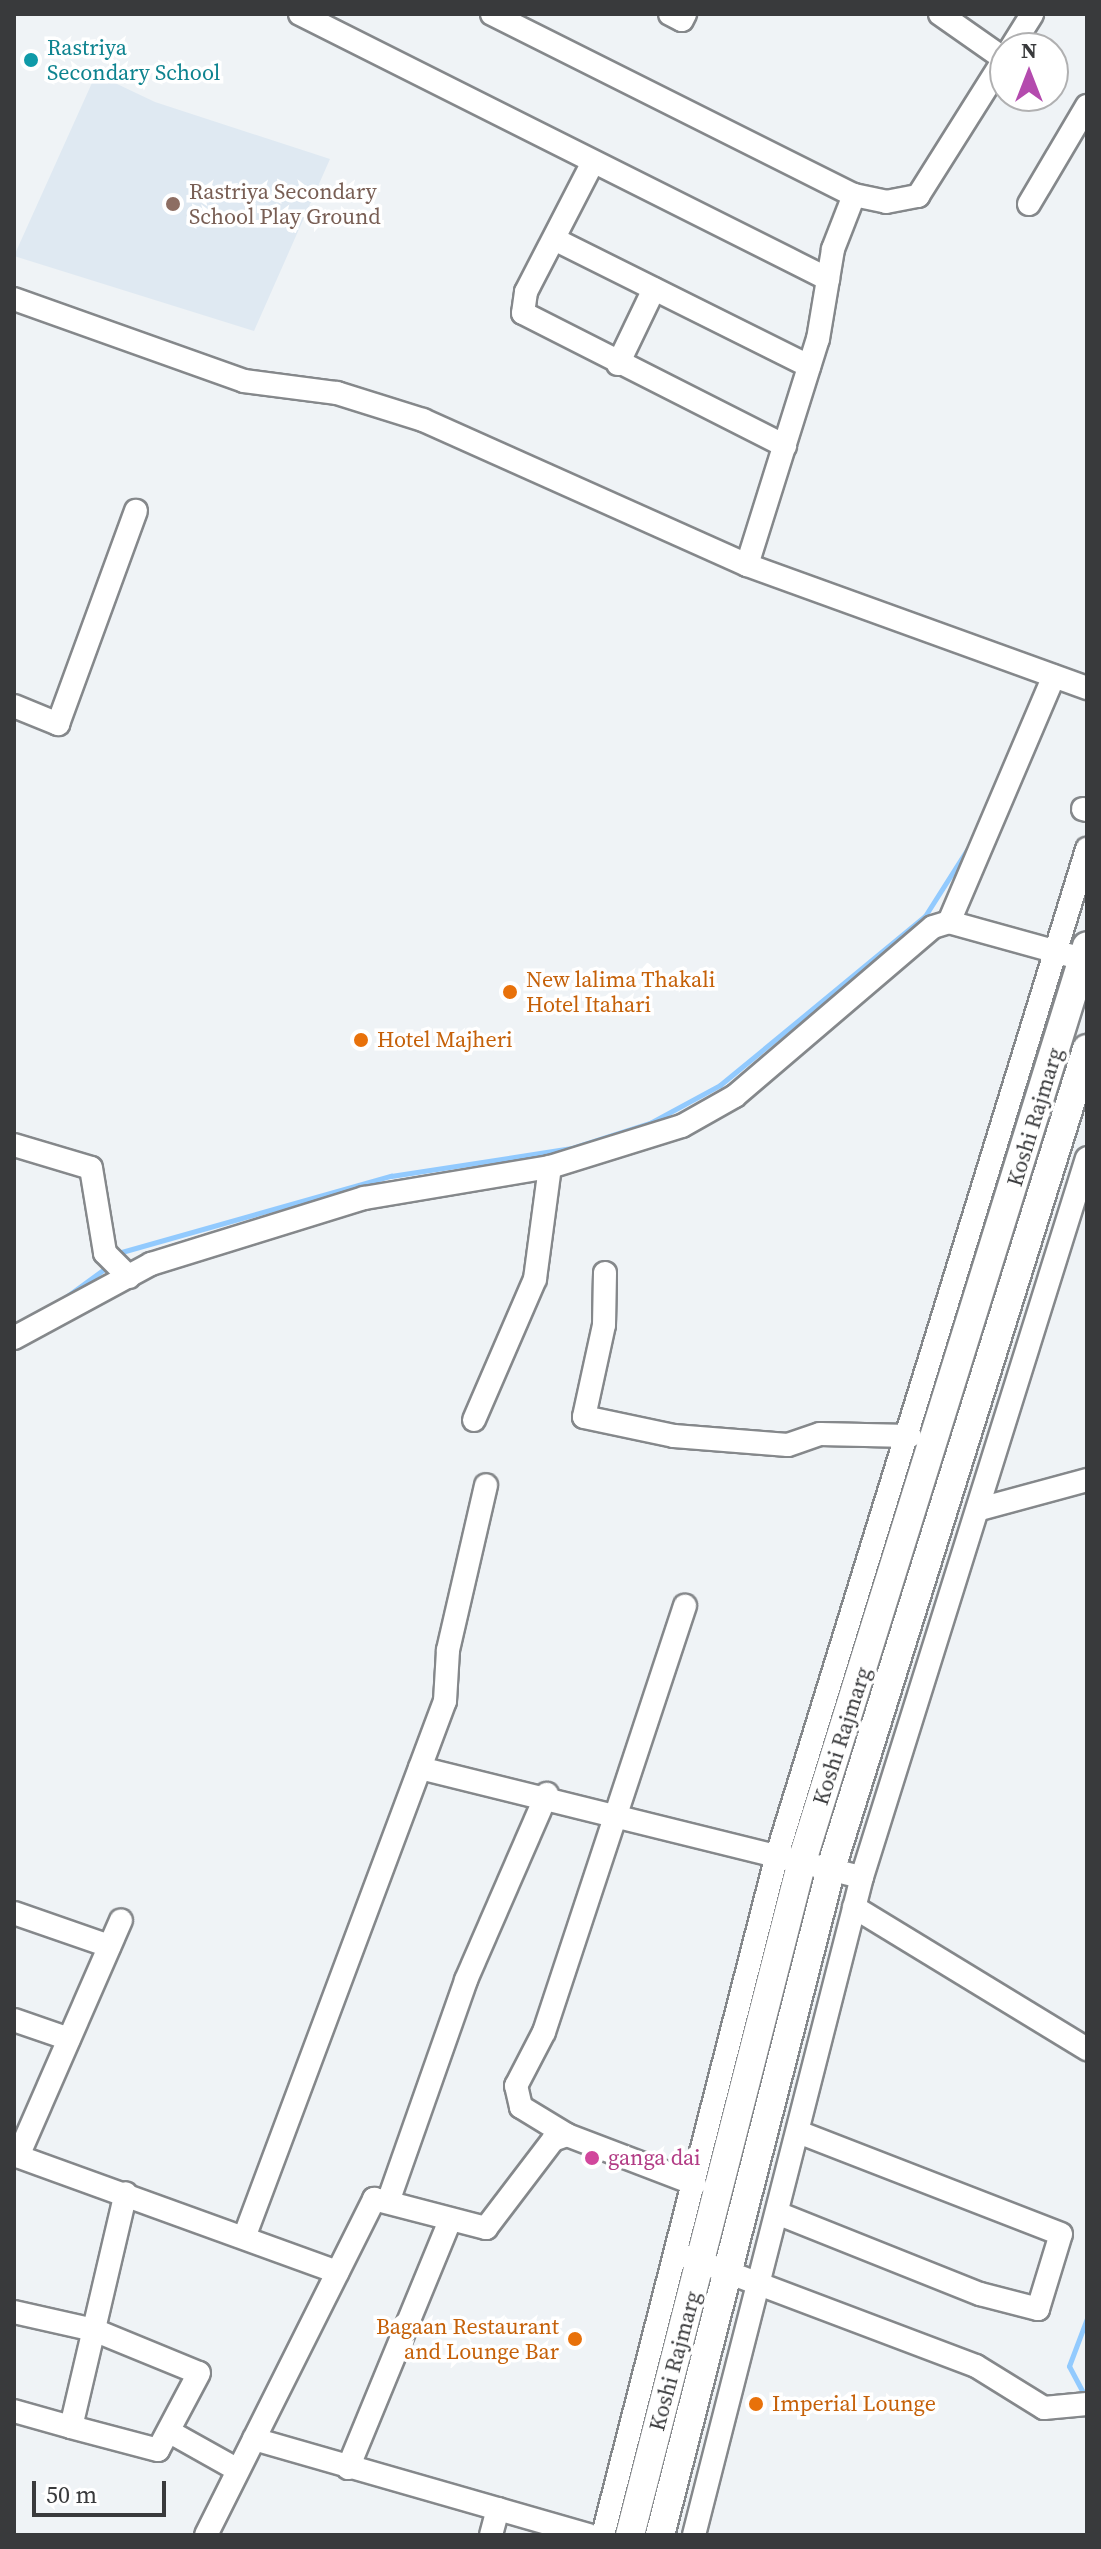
<!DOCTYPE html>
<style>
body{margin:0}
#map{position:relative;width:1101px;height:2549px;overflow:hidden;background:#eff3f6;font-family:"Source Serif 4",serif}
div>[style]{position:absolute}
.built>*{inset:0;background:#dfe9f2}
.stream>*{height:5px;margin:-2.5px;padding:0 2.5px;transform-origin:2.5px;border-radius:2.5px;background:#92cafe}
.roads{filter:drop-shadow(2px 0 #85888b) drop-shadow(-2px 0 #85888b) drop-shadow(0 2px #85888b) drop-shadow(0 -2px #85888b)}
.minor>*{height:22px;margin:-11px;padding:0 11px;transform-origin:11px;border-radius:11px;background:#fff}
.major>*{height:28px;margin:-14px;padding:0 14px;transform-origin:14px;border-radius:14px;background:#fff}
.dots>*{width:22px;height:22px;translate:-50% -50%;box-sizing:border-box;border:4px solid #fff;border-radius:50%}
span{translate:-50% -50%;white-space:nowrap;text-align:center;line-height:1.15;-webkit-text-stroke:7px #fff;paint-order:stroke}
.culture-label{font-size:22px;color:#0d838f}
.left{translate:0 -50%;text-align:left}
.education-label{font-size:22px;color:#785e54}
.food-label{font-size:22px;color:#c56008}
.right{translate:-100% -50%;text-align:right}
.street-label{font-size:22px;color:#393a3c}
.hotel-label{font-size:22px;color:#b23c85}
.frame{position:absolute;inset:0;border:16px solid #393a3c;pointer-events:none}
.north{position:absolute;left:989px;top:32px;width:80px;height:80px;box-sizing:border-box;background:#fff;border:2px solid #b0b0b1;border-radius:50%;rotate:0deg;font-size:22px;font-weight:700;line-height:32px;text-align:center;color:#393a3c}
.north::after{content:'';display:block;margin:auto;width:28px;height:36px;background:#b44bae;clip-path:polygon(50% 0,100% 100%,50% 72%,0 100%)}
.scale{position:absolute;left:32px;top:2481px;width:134px;height:36px;box-sizing:border-box;border:4px solid #393a3c;border-top:0;padding-left:10px;font-size:24px;line-height:28px;white-space:nowrap;color:#393a3c;-webkit-text-stroke:6px #fff;paint-order:stroke}
</style>
<div id="map">
<div class="built">
<div style="clip-path:polygon(96px 74px,155px 102px,330px 159px,254px 331px,14px 256px)"></div>
</div>
<div class="stream">
<div style="left:118px;top:1253px;width:284px;rotate:-15.8deg"></div>
<div style="left:391px;top:1176px;width:183px;rotate:-8.8deg"></div>
<div style="left:572px;top:1148px;width:82px;rotate:-17.8deg"></div>
<div style="left:650px;top:1123px;width:80px;rotate:-28.5deg"></div>
<div style="left:720px;top:1085px;width:266px;rotate:-39.5deg"></div>
<div style="left:925px;top:916px;width:88px;rotate:-57.6deg"></div>
<div style="left:59px;top:1302px;width:59px;rotate:-36.1deg"></div>
<div style="left:1086px;top:2398px;width:36px;rotate:-118deg"></div>
<div style="left:1069px;top:2366px;width:51px;rotate:-69.4deg"></div>
</div>
<div class="roads">
<div class="minor">
<div style="left:300px;top:14px;width:591px;rotate:26.65deg"></div>
<div style="left:492px;top:14px;width:405px;rotate:26.6deg"></div>
<div style="left:854px;top:195px;width:33px;rotate:12deg"></div>
<div style="left:886px;top:202px;width:33px;rotate:-11deg"></div>
<div style="left:918px;top:196px;width:163px;rotate:-57.8deg"></div>
<div style="left:670px;top:14px;width:13px;rotate:27deg"></div>
<div style="left:682px;top:20px;width:7px;rotate:-63deg"></div>
<div style="left:940px;top:14px;width:78px;rotate:35.1deg"></div>
<div style="left:1011px;top:48px;width:40px;rotate:-58deg"></div>
<div style="left:593px;top:162px;width:146px;rotate:117.3deg"></div>
<div style="left:526px;top:292px;width:21px;rotate:98deg"></div>
<div style="left:523px;top:313px;width:294px;rotate:26.9deg"></div>
<div style="left:1029px;top:204px;width:114px;rotate:-59.4deg"></div>
<div style="left:556px;top:240px;width:283px;rotate:26.5deg"></div>
<div style="left:14px;top:299px;width:244px;rotate:19.6deg"></div>
<div style="left:244px;top:381px;width:94px;rotate:7.4deg"></div>
<div style="left:337px;top:393px;width:90px;rotate:17.4deg"></div>
<div style="left:423px;top:420px;width:355px;rotate:24.1deg"></div>
<div style="left:747px;top:565px;width:362px;rotate:19.9deg"></div>
<div style="left:618px;top:364px;width:83px;rotate:-64.4deg"></div>
<div style="left:747px;top:565px;width:237px;rotate:-72.6deg"></div>
<div style="left:818px;top:339px;width:91px;rotate:-80.5deg"></div>
<div style="left:833px;top:249px;width:58px;rotate:-68.7deg"></div>
<div style="left:14px;top:706px;width:48px;rotate:22.2deg"></div>
<div style="left:58px;top:724px;width:227px;rotate:-69.9deg"></div>
<div style="left:1083px;top:809px;width:4px;rotate:14deg"></div>
<div style="left:949px;top:922px;width:267px;rotate:-66.9deg"></div>
<div style="left:14px;top:1145px;width:80px;rotate:16.6deg"></div>
<div style="left:91px;top:1168px;width:86px;rotate:80.6deg"></div>
<div style="left:105px;top:1253px;width:34px;rotate:45deg"></div>
<div style="left:605px;top:1273px;width:52px;rotate:91.1deg"></div>
<div style="left:604px;top:1325px;width:94px;rotate:102.3deg"></div>
<div style="left:584px;top:1417px;width:92px;rotate:11.9deg"></div>
<div style="left:674px;top:1436px;width:114px;rotate:4.5deg"></div>
<div style="left:788px;top:1445px;width:34px;rotate:-19deg"></div>
<div style="left:820px;top:1434px;width:90px;rotate:1.3deg"></div>
<div style="left:14px;top:1338px;width:156px;rotate:-28.4deg"></div>
<div style="left:151px;top:1264px;width:223px;rotate:-17.2deg"></div>
<div style="left:364px;top:1198px;width:189px;rotate:-9.5deg"></div>
<div style="left:550px;top:1167px;width:138px;rotate:-17.3deg"></div>
<div style="left:682px;top:1126px;width:61px;rotate:-29.5deg"></div>
<div style="left:735px;top:1096px;width:260px;rotate:-40.5deg"></div>
<div style="left:933px;top:927px;width:17px;rotate:-17deg"></div>
<div style="left:949px;top:922px;width:128px;rotate:15.5deg"></div>
<div style="left:474px;top:1420px;width:154px;rotate:-66.6deg"></div>
<div style="left:535px;top:1279px;width:113px;rotate:-82.4deg"></div>
<div style="left:980px;top:1509px;width:111px;rotate:-15.2deg"></div>
<div style="left:420px;top:1768px;width:455px;rotate:13.9deg"></div>
<div style="left:854px;top:1907px;width:273px;rotate:31.4deg"></div>
<div style="left:14px;top:1913px;width:101px;rotate:19.2deg"></div>
<div style="left:14px;top:2020px;width:58px;rotate:19.1deg"></div>
<div style="left:567px;top:2135px;width:54px;rotate:-148.7deg"></div>
<div style="left:521px;top:2107px;width:22px;rotate:-103deg"></div>
<div style="left:516px;top:2086px;width:61px;rotate:-62.6deg"></div>
<div style="left:544px;top:2032px;width:449px;rotate:-71.7deg"></div>
<div style="left:14px;top:2155px;width:344px;rotate:19.9deg"></div>
<div style="left:18px;top:2156px;width:257px;rotate:-66.4deg"></div>
<div style="left:389px;top:2199px;width:232px;rotate:-70.6deg"></div>
<div style="left:466px;top:1980px;width:203px;rotate:-66.5deg"></div>
<div style="left:777px;top:2213px;width:219px;rotate:21.8deg"></div>
<div style="left:980px;top:2294px;width:60px;rotate:14.5deg"></div>
<div style="left:1038px;top:2309px;width:78px;rotate:-73deg"></div>
<div style="left:1061px;top:2234px;width:279px;rotate:-158.8deg"></div>
<div style="left:245px;top:2235px;width:570px;rotate:-69.47deg"></div>
<div style="left:445px;top:1701px;width:51px;rotate:-86.6deg"></div>
<div style="left:448px;top:1650px;width:169px;rotate:-77deg"></div>
<div style="left:685px;top:2256px;width:311px;rotate:20.7deg"></div>
<div style="left:976px;top:2366px;width:80px;rotate:31.7deg"></div>
<div style="left:1044px;top:2408px;width:43px;rotate:-5.3deg"></div>
<div style="left:14px;top:2312px;width:82px;rotate:12.7deg"></div>
<div style="left:94px;top:2330px;width:113px;rotate:22.3deg"></div>
<div style="left:199px;top:2373px;width:87px;rotate:118deg"></div>
<div style="left:158px;top:2450px;width:90px;rotate:-165.2deg"></div>
<div style="left:14px;top:2411px;width:59px;rotate:15.7deg"></div>
<div style="left:71px;top:2427px;width:240px;rotate:-76.8deg"></div>
<div style="left:170px;top:2432px;width:78px;rotate:29.2deg"></div>
<div style="left:254px;top:2439px;width:348px;rotate:16deg"></div>
<div style="left:348px;top:2468px;width:267px;rotate:-67.6deg"></div>
<div style="left:206px;top:2535px;width:376px;rotate:-63.4deg"></div>
<div style="left:374px;top:2199px;width:116px;rotate:14.5deg"></div>
<div style="left:486px;top:2228px;width:111px;rotate:-52.7deg"></div>
<div style="left:553px;top:2140px;width:15px;rotate:-20deg"></div>
<div style="left:567px;top:2135px;width:137px;rotate:20.9deg"></div>
<div style="left:491px;top:2535px;width:27px;rotate:-75deg"></div>
<div style="left:603px;top:2535px;width:702px;rotate:-75.65deg"></div>
<div style="left:777px;top:1855px;width:1053px;rotate:-72.87deg"></div>
<div style="left:694px;top:2535px;width:679px;rotate:-75.68deg"></div>
<div style="left:862px;top:1877px;width:753px;rotate:-72.62deg"></div>
</div>
<div class="major">
<div style="left:630px;top:2535px;width:696px;rotate:-75.68deg"></div>
<div style="left:802px;top:1861px;width:958px;rotate:-72.7deg"></div>
<div style="left:660px;top:2535px;width:689px;rotate:-75.62deg"></div>
<div style="left:831px;top:1868px;width:858px;rotate:-72.64deg"></div>
</div>
</div>
<div class="dots">
<div style="left:31px;top:60px;background:#0f9aa8"></div>
<div style="left:173px;top:204px;background:#8d6e63"></div>
<div style="left:510px;top:992px;background:#e8710a"></div>
<div style="left:361px;top:1040px;background:#e8710a"></div>
<div style="left:592px;top:2158px;background:#d1479c"></div>
<div style="left:575px;top:2339px;background:#e8710a"></div>
<div style="left:756px;top:2404px;background:#e8710a"></div>
</div>
<div class="culture-label">
<span class="left" style="left:47px;top:60px">Rastriya<br>Secondary School</span>
</div>
<div class="education-label">
<span class="left" style="left:189px;top:204px">Rastriya Secondary<br>School Play Ground</span>
</div>
<div class="food-label">
<span class="left" style="left:526px;top:992px">New lalima Thakali<br>Hotel Itahari</span>
<span class="left" style="left:377px;top:1040px">Hotel Majheri</span>
<span class="right" style="left:559px;top:2339px">Bagaan Restaurant<br>and Lounge Bar</span>
<span class="left" style="left:772px;top:2404px">Imperial Lounge</span>
</div>
<div class="street-label">
<span style="left:1035px;top:1117px;rotate:-73deg">Koshi Rajmarg</span>
<span style="left:842px;top:1736px;rotate:-72deg">Koshi Rajmarg</span>
<span style="left:675px;top:2361px;rotate:-75deg">Koshi Rajmarg</span>
</div>
<div class="hotel-label">
<span class="left" style="left:608px;top:2158px">ganga dai</span>
</div>
<div class="frame"></div>
<div class="north">N</div>
<div class="scale">50 m</div>
</div>
